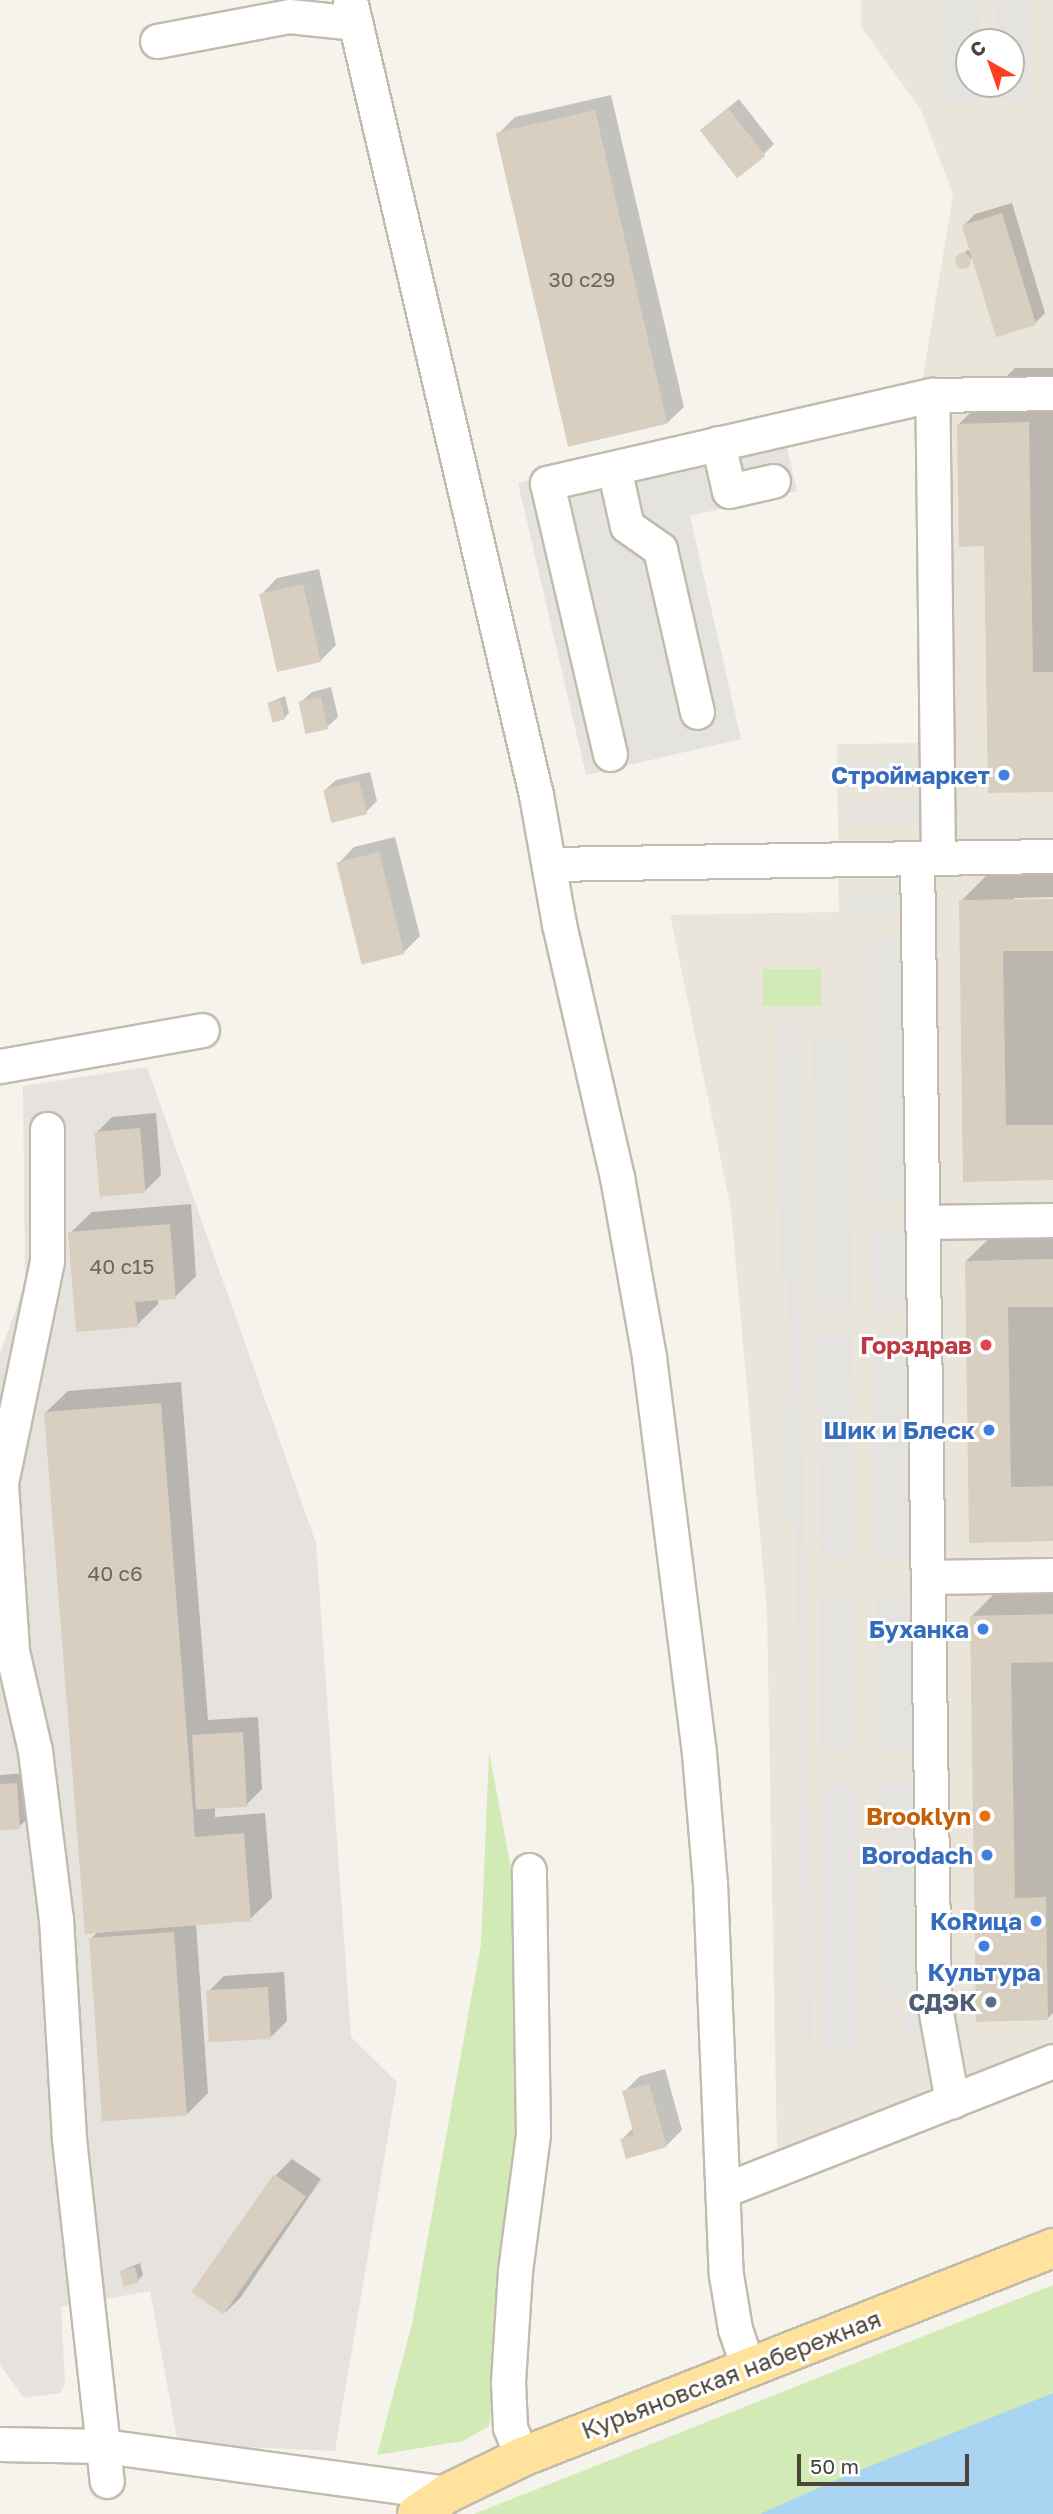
<!DOCTYPE html>
<meta charset="utf-8">
<style>
body{margin:0}
#map{position:relative;width:1053px;height:2514px;overflow:hidden;background:#f6f3ec;font-family:"Golos Text",sans-serif}
div>[style]{position:absolute}
.residential>*{inset:0;background:#eae5da}
.industrial>*{inset:0;background:#e6e2dd}
.green>*{inset:0;background:#d2eab5;transform-origin:0 0}
.parking>*{inset:0;background:#e5e3e0;transform-origin:0 0}
.water>*{inset:0;background:#a9d4f2}
.shadow>*{inset:0;background:#0003}
.building>*{inset:0;background:#d8cfc1;transform-origin:0 0}
.round{border-radius:50%}
.roads{filter:drop-shadow(2px 0 #c2bbae) drop-shadow(-2px 0 #c2bbae) drop-shadow(0 2px #c2bbae) drop-shadow(0 -2px #c2bbae)}
.minor>*{height:33px;margin:-16.5px;padding:0 16.5px;transform-origin:16.5px;border-radius:16.5px;background:#fff}
.major>*{height:38px;margin:-19px;padding:0 19px;transform-origin:19px;border-radius:19px;background:#ffe39c}
.dots>*{width:19px;height:19px;translate:-50% -50%;box-sizing:border-box;border:4px solid #fff;border-radius:50%}
span{translate:-50% -50%;white-space:nowrap;text-align:center;line-height:1.15;-webkit-text-stroke:6px #fff;paint-order:stroke}
.number-label{font-size:21px;color:#6e675b}
.number-label span{-webkit-text-stroke-width:0}
.shop-label{font-size:24px;color:#366cbe;font-weight:700}
.right{translate:-100% -50%;text-align:right}
.health-label{font-size:24px;color:#be3a42;font-weight:700}
.food-label{font-size:24px;color:#c56008;font-weight:700}
.service-label{font-size:24px;color:#4e5e75;font-weight:700}
.street-label{font-size:24px;color:#4b4439}
.north{position:absolute;left:955px;top:28px;width:70px;height:70px;box-sizing:border-box;background:#fff;border:2px solid #b7b4b0;border-radius:50%;rotate:320deg;font-size:19px;font-weight:700;line-height:28px;text-align:center;color:#4b4439}
.north::after{content:'';display:block;margin:auto;width:24px;height:32px;background:#fc3f1d;clip-path:polygon(50% 0,100% 100%,50% 72%,0 100%)}
.scale{position:absolute;left:797px;top:2454px;width:172px;height:32px;box-sizing:border-box;border:4px solid #4b4439;border-top:0;padding-left:9px;font-size:21px;line-height:24px;white-space:nowrap;color:#4b4439;-webkit-text-stroke:5px #fff;paint-order:stroke}
</style>
<div id="map">
<div class="residential">
<div style="clip-path:polygon(evenodd,861px 0,1053px 0,1053px 2046px,777px 2152px,767px 1613px,731px 1209px,670px 915px,839px 912px,837px 744px,927px 743px,922px 383px,953px 194px,921px 110px,861px 27px,861px 0,969px 42px,1011px 42px,1011px 84px,969px 84px,969px 42px)"></div>
</div>
<div class="industrial">
<div style="clip-path:polygon(147px 1067px,316px 1543px,351px 2037px,397px 2082px,335px 2451px,178px 2444px,150px 2291px,61px 2307px,65px 2385px,60px 2393px,24px 2398px,0 2365px,0 1354px,25px 1283px,23px 1086px)"></div>
</div>
<div class="green">
<div style="left:763px;top:969px;width:58px;height:37px"></div>
<div style="clip-path:polygon(489px 1751px,517px 1901px,521px 2074px,511px 2235px,489px 2426px,463px 2441px,377px 2455px,412px 2324px,481px 1944px)"></div>
<div style="clip-path:polygon(1053px 2285px,1053px 2393px,760px 2514px,474px 2514px)"></div>
</div>
<div class="parking">
<div style="clip-path:polygon(944px 0,979px 0,980px 42px,969px 42px,969px 84px,980px 84px,981px 102px,946px 102px)"></div>
<div style="clip-path:polygon(995px 0,1030px 0,1032px 101px,997px 101px,996px 84px,1011px 84px,1011px 42px,996px 42px)"></div>
<div style="clip-path:polygon(781px 422px,797px 491px,690px 516px,741px 739px,586px 775px,518px 483px)"></div>
<div style="left:924px;top:759px;width:19px;height:80px;rotate:87deg"></div>
<div style="left:925px;top:803px;width:19px;height:80px;rotate:90deg"></div>
<div style="left:900px;top:893px;width:19px;height:50px;rotate:90deg"></div>
<div style="left:867px;top:937px;width:41px;height:263px"></div>
<div style="clip-path:polygon(777px 1014px,797px 1014px,812px 2045px,803px 2045px,795px 1517px,784px 1517px,783px 1404px,790px 1403px,788px 1277px,780px 1277px)"></div>
<div style="left:848px;top:1036px;width:273px;height:36px;rotate:89deg"></div>
<div style="left:907px;top:1228px;width:81px;height:36px;rotate:89deg"></div>
<div style="left:852px;top:1333px;width:227px;height:35px;rotate:89deg"></div>
<div style="left:873px;top:1333px;width:36px;height:227px"></div>
<div style="left:912px;top:1598px;width:151px;height:36px;rotate:89deg"></div>
<div style="left:820px;top:1599px;width:36px;height:151px"></div>
<div style="left:914px;top:1782px;width:212px;height:36px;rotate:89deg"></div>
<div style="left:823px;top:1783px;width:36px;height:265px"></div>
<div style="left:926px;top:2012px;width:27px;height:23px;rotate:88deg"></div>
</div>
<div class="water">
<div style="clip-path:polygon(1053px 2393px,1053px 2514px,760px 2514px,843px 2477px)"></div>
</div>
<div class="shadow">
<div style="clip-path:polygon(611px 95px,684px 407px,667px 423px,498px 134px,515px 117px)"></div>
<div style="clip-path:polygon(739px 99px,774px 144px,764px 154px,713px 120px)"></div>
<div style="clip-path:polygon(1012px 203px,1045px 313px,1035px 323px,973px 256px,965px 267px,958px 263px,967px 250px,972px 252px,964px 225px,975px 214px)"></div>
<div style="clip-path:polygon(1015px 368px,1053px 368px,1053px 790px,986px 545px,959px 424px)"></div>
<div style="clip-path:polygon(319px 569px,336px 645px,320px 661px,261px 595px,277px 578px)"></div>
<div style="clip-path:polygon(331px 687px,338px 717px,327px 727px,301px 702px,312px 692px)"></div>
<div style="clip-path:polygon(285px 696px,289px 713px,284px 718px,268px 703px)"></div>
<div style="clip-path:polygon(370px 772px,377px 801px,366px 812px,325px 790px,336px 780px)"></div>
<div style="clip-path:polygon(395px 837px,420px 936px,404px 952px,338px 864px,354px 847px)"></div>
<div style="clip-path:polygon(1016px 846px,1053px 846px,1053px 897px,1014px 898px,1014px 901px,1053px 900px,1053px 1178px,965px 1180px,961px 901px)"></div>
<div style="clip-path:polygon(156px 1113px,161px 1175px,145px 1191px,96px 1133px,112px 1117px)"></div>
<div style="clip-path:polygon(191px 1204px,196px 1276px,175px 1297px,158px 1299px,158px 1304px,137px 1325px,70px 1233px,92px 1212px)"></div>
<div style="clip-path:polygon(1053px 1206px,1053px 1540px,971px 1541px,966px 1261px,1021px 1207px)"></div>
<div style="clip-path:polygon(181px 1382px,208px 1720px,258px 1717px,262px 1789px,246px 1805px,215px 1807px,215px 1817px,265px 1813px,272px 1898px,250px 1919px,196px 1924px,208px 2093px,187px 2114px,91px 1939px,98px 1931px,46px 1412px,68px 1391px)"></div>
<div style="clip-path:polygon(1028px 1560px,1053px 1560px,1053px 2013px,1047px 2019px,978px 2020px,972px 1616px)"></div>
<div style="clip-path:polygon(27px 1773px,30px 1816px,19px 1827px,0 1828px,0 1775px)"></div>
<div style="clip-path:polygon(284px 1972px,287px 2021px,271px 2037px,208px 1992px,224px 1976px)"></div>
<div style="clip-path:polygon(665px 2069px,682px 2130px,666px 2146px,622px 2139px,634px 2127px,624px 2092px,640px 2076px)"></div>
<div style="clip-path:polygon(292px 2159px,321px 2179px,241px 2297px,225px 2313px,276px 2175px)"></div>
<div style="clip-path:polygon(140px 2263px,143px 2275px,138px 2280px,121px 2271px)"></div>
</div>
<div class="building">
<div style="left:728px;top:108px;width:61px;height:36px;rotate:52deg"></div>
<div style="left:595px;top:110px;width:322px;height:102px;rotate:77deg"></div>
<div style="left:1002px;top:213px;width:117px;height:42px;rotate:73deg"></div>
<div class="round" style="left:955px;top:253px;width:16px;height:16px"></div>
<div style="clip-path:polygon(1029px 422px,1033px 672px,1053px 672px,1053px 792px,988px 793px,984px 546px,959px 547px,957px 424px)"></div>
<div style="left:303px;top:584px;width:80px;height:45px;rotate:77deg"></div>
<div style="left:321px;top:697px;width:33px;height:23px;rotate:78deg"></div>
<div style="left:280px;top:700px;width:20px;height:13px;rotate:75deg"></div>
<div style="left:359px;top:781px;width:34px;height:37px;rotate:76deg"></div>
<div style="left:379px;top:852px;width:105px;height:44px;rotate:76deg"></div>
<div style="clip-path:polygon(1053px 899px,1053px 951px,1003px 951px,1006px 1125px,1053px 1125px,1053px 1180px,963px 1182px,959px 900px)"></div>
<div style="left:140px;top:1128px;width:65px;height:46px;rotate:85deg"></div>
<div style="clip-path:polygon(170px 1224px,176px 1299px,135px 1302px,138px 1327px,76px 1332px,68px 1232px)"></div>
<div style="clip-path:polygon(1053px 1259px,1053px 1307px,1008px 1307px,1011px 1487px,1053px 1486px,1053px 1541px,969px 1543px,965px 1261px)"></div>
<div style="clip-path:polygon(161px 1403px,195px 1837px,244px 1833px,251px 1921px,85px 1934px,44px 1412px)"></div>
<div style="clip-path:polygon(1053px 1614px,1053px 1662px,1011px 1663px,1015px 1898px,1046px 1897px,1048px 2020px,976px 2022px,970px 1616px)"></div>
<div style="left:243px;top:1732px;width:75px;height:51px;rotate:87deg"></div>
<div style="clip-path:polygon(17px 1783px,20px 1829px,0 1830px,0 1784px)"></div>
<div style="left:174px;top:1932px;width:184px;height:85px;rotate:86deg"></div>
<div style="left:268px;top:1987px;width:52px;height:62px;rotate:87deg"></div>
<div style="clip-path:polygon(649px 2084px,667px 2147px,626px 2159px,620px 2139px,634px 2135px,622px 2091px)"></div>
<div style="left:274px;top:2174px;width:39px;height:144px;rotate:35deg"></div>
<div style="left:135px;top:2267px;width:16px;height:16px;rotate:75deg"></div>
</div>
<div class="roads">
<div class="minor">
<div style="left:350px;top:0;width:816px;rotate:76.83deg"></div>
<div style="left:536px;top:795px;width:131px;rotate:79.9deg"></div>
<div style="left:559px;top:924px;width:260px;rotate:77.1deg"></div>
<div style="left:617px;top:1177px;width:183px;rotate:79.9deg"></div>
<div style="left:649px;top:1357px;width:399px;rotate:82.8deg"></div>
<div style="left:699px;top:1753px;width:130px;rotate:85.2deg"></div>
<div style="left:710px;top:1883px;width:392px;rotate:87.7deg"></div>
<div style="left:726px;top:2275px;width:55px;rotate:80.5deg"></div>
<div style="left:735px;top:2329px;width:40px;rotate:71.1deg"></div>
<div style="left:157px;top:41px;width:134px;rotate:-10.7deg"></div>
<div style="left:289px;top:16px;width:67px;rotate:6deg"></div>
<div style="left:718px;top:443px;width:49px;rotate:77.1deg"></div>
<div style="left:729px;top:491px;width:45px;rotate:-12.8deg"></div>
<div style="left:614px;top:468px;width:59px;rotate:77.4deg"></div>
<div style="left:627px;top:526px;width:40px;rotate:34.9deg"></div>
<div style="left:660px;top:549px;width:167px;rotate:77.2deg"></div>
<div style="left:610px;top:754px;width:278px;rotate:-103.1deg"></div>
<div style="left:547px;top:483px;width:395px;rotate:-12.9deg"></div>
<div style="left:917px;top:858px;width:1144px;rotate:89.15deg"></div>
<div style="left:934px;top:2002px;width:101px;rotate:79.7deg"></div>
<div style="left:938px;top:858px;width:463px;rotate:-90.7deg"></div>
<div style="left:932px;top:395px;width:121px;rotate:-0.9deg"></div>
<div style="left:549px;top:864px;width:504px;rotate:-0.91deg"></div>
<div style="left:0;top:1066px;width:205px;rotate:-10.1deg"></div>
<div style="left:47px;top:1129px;width:132px;rotate:90deg"></div>
<div style="left:47px;top:1261px;width:228px;rotate:101.7deg"></div>
<div style="left:1px;top:1484px;width:167px;rotate:86.2deg"></div>
<div style="left:12px;top:1651px;width:103px;rotate:77deg"></div>
<div style="left:35px;top:1751px;width:169px;rotate:82.9deg"></div>
<div style="left:56px;top:1919px;width:220px;rotate:86.6deg"></div>
<div style="left:69px;top:2139px;width:344px;rotate:83.7deg"></div>
<div style="left:923px;top:1222px;width:130px;rotate:-0.9deg"></div>
<div style="left:928px;top:1577px;width:125px;rotate:-0.9deg"></div>
<div style="left:724px;top:2190px;width:353px;rotate:-21.4deg"></div>
<div style="left:0;top:2444px;width:104px;rotate:1.1deg"></div>
<div style="left:104px;top:2446px;width:347px;rotate:7.8deg"></div>
<div style="left:522px;top:2457px;width:32px;rotate:-112deg"></div>
<div style="left:510px;top:2427px;width:45px;rotate:-92.5deg"></div>
<div style="left:508px;top:2382px;width:111px;rotate:-86.4deg"></div>
<div style="left:515px;top:2271px;width:138px;rotate:-82.5deg"></div>
<div style="left:533px;top:2134px;width:264px;rotate:-90.9deg"></div>
</div>
<div class="major">
<div style="left:417px;top:2514px;width:37px;rotate:-34deg"></div>
<div style="left:448px;top:2493px;width:82px;rotate:-25.9deg"></div>
<div style="left:522px;top:2457px;width:571px;rotate:-21.48deg"></div>
</div>
</div>
<div class="dots">
<div style="left:1004px;top:775px;background:#3f7fe0"></div>
<div style="left:986px;top:1345px;background:#e0444e"></div>
<div style="left:989px;top:1430px;background:#3f7fe0"></div>
<div style="left:983px;top:1629px;background:#3f7fe0"></div>
<div style="left:985px;top:1816px;background:#e8710a"></div>
<div style="left:987px;top:1855px;background:#3f7fe0"></div>
<div style="left:1036px;top:1921px;background:#3f7fe0"></div>
<div style="left:984px;top:1946px;background:#3f7fe0"></div>
<div style="left:991px;top:2002px;background:#5c6f8a"></div>
</div>
<div class="number-label">
<span style="left:582px;top:279px">30 с29</span>
<span style="left:122px;top:1266px">40 с15</span>
<span style="left:115px;top:1573px">40 с6</span>
</div>
<div class="shop-label">
<span class="right" style="left:990px;top:775px">Строймаркет</span>
<span class="right" style="left:975px;top:1430px">Шик и Блеск</span>
<span class="right" style="left:969px;top:1629px">Буханка</span>
<span class="right" style="left:973px;top:1855px">Borodach</span>
<span class="right" style="left:1022px;top:1921px">КоRица</span>
<span style="left:984px;top:1972px">Культура</span>
</div>
<div class="health-label">
<span class="right" style="left:972px;top:1345px">Горздрав</span>
</div>
<div class="food-label">
<span class="right" style="left:971px;top:1816px">Brooklyn</span>
</div>
<div class="service-label">
<span class="right" style="left:977px;top:2002px">СДЭК</span>
</div>
<div class="street-label">
<span style="left:731px;top:2374px;rotate:-21deg">Курьяновская набережная</span>
</div>
<div class="north">С</div>
<div class="scale">50 m</div>
</div>
